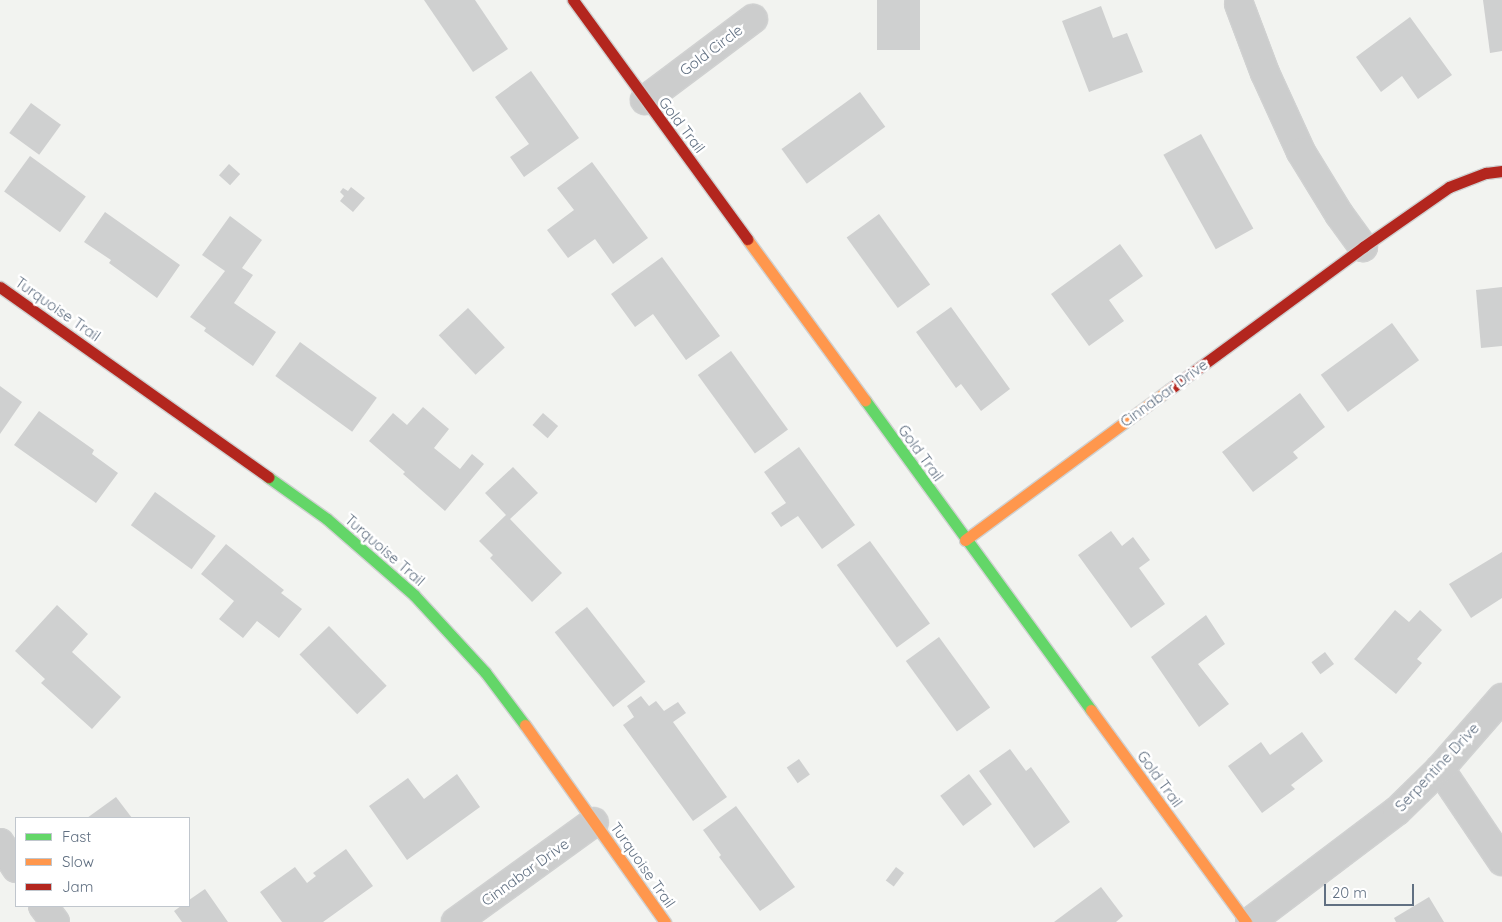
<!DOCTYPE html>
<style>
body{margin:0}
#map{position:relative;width:1502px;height:922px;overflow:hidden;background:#f2f3f0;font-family:Quicksand,sans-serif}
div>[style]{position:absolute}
.building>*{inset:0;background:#cfd0d0;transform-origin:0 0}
.roads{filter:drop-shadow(1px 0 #d0d1d1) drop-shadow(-1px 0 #d0d1d1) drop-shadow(0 1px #d0d1d1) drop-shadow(0 -1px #d0d1d1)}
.street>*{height:28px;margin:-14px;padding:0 14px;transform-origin:14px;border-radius:14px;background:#cccdcd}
.fast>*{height:11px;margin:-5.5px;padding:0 5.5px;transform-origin:5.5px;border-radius:5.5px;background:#63d668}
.slow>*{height:11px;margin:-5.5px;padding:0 5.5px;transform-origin:5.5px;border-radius:5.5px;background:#ff974d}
.jam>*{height:11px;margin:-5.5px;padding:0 5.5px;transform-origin:5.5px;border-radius:5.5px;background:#b3261e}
span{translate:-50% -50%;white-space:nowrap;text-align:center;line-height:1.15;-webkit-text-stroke:5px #fff;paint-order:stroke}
.street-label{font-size:15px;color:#617082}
.legend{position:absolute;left:15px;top:817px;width:175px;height:90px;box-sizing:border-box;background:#fff;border:1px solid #c0c6cd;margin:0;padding:6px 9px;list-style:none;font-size:15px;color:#617082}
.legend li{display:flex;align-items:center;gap:10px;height:25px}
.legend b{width:25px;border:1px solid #c0c6cd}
.scale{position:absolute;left:1324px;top:884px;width:90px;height:22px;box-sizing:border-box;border:2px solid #617082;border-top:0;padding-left:6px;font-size:15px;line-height:18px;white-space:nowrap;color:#617082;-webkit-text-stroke:4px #fff;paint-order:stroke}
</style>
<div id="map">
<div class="building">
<div style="clip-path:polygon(424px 0,475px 0,508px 49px,473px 72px)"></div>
<div style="left:877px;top:0;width:43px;height:50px"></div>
<div style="clip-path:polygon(1483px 0,1502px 0,1502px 51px,1490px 53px)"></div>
<div style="clip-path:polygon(1101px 6px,1113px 38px,1127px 33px,1143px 72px,1089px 92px,1062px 21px)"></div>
<div style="clip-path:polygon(1410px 17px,1452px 75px,1418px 99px,1402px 76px,1381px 92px,1356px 57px)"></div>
<div style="clip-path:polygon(531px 71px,579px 138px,524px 177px,510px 157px,529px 144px,495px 97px)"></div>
<div style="left:860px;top:92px;width:43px;height:97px;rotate:54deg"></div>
<div style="left:31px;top:103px;width:37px;height:37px;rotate:36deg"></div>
<div style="left:1201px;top:134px;width:108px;height:43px;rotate:61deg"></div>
<div style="left:30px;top:156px;width:69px;height:44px;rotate:36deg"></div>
<div style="clip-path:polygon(592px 162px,648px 238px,613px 264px,595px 239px,568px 258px,547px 230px,574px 210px,557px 188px)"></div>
<div style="left:229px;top:164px;width:15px;height:15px;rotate:42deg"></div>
<div style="clip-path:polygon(351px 187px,365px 198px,353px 212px,340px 201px,344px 196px,340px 192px,343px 188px,348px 191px)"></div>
<div style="clip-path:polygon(105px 212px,180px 265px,157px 298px,109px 263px,111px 260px,84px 242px)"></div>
<div style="left:879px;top:214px;width:87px;height:40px;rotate:54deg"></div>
<div style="clip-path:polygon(230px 216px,262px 240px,242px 268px,253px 275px,234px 303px,276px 332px,253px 366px,204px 331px,206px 328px,190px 317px,225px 271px,202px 255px)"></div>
<div style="clip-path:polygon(1120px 244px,1143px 276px,1109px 300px,1124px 321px,1089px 346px,1051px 294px)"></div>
<div style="clip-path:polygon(662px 257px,720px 336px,686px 360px,653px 314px,635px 327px,611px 294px)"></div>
<div style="clip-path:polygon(1502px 287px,1502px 346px,1481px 348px,1476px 290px)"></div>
<div style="clip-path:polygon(951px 307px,1010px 389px,981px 411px,961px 384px,956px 388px,916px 332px)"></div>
<div style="left:468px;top:308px;width:54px;height:40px;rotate:47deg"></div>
<div style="left:1392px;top:323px;width:46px;height:88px;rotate:54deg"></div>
<div style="left:300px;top:342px;width:95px;height:42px;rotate:36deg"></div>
<div style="left:731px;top:351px;width:97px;height:41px;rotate:54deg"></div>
<div style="clip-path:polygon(0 386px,22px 402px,0 434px)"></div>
<div style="clip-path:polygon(1300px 393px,1325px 427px,1293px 452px,1298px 458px,1253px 492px,1222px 452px)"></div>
<div style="clip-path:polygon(423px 407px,449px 429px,434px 448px,460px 469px,472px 454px,484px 464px,445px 511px,403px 474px,405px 472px,369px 441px,393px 413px,407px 425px)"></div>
<div style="clip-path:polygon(39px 411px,94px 450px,92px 454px,118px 473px,96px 503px,14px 445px)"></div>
<div style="left:543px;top:413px;width:20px;height:16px;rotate:41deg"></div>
<div style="clip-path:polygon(799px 447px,855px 525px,822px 549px,798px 516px,781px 527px,771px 513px,786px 503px,764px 472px)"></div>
<div style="clip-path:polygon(513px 467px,538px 493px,510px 519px,562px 573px,532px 602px,490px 558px,493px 555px,479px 541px,506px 515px,485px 493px)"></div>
<div style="left:155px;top:492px;width:75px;height:41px;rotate:36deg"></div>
<div style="clip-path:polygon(1111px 531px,1122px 546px,1133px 537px,1150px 560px,1139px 568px,1165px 604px,1131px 628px,1078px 555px)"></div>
<div style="left:870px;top:541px;width:102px;height:41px;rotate:54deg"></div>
<div style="clip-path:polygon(226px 544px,284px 590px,281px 593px,302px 609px,279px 638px,257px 621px,243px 638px,219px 619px,234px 601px,201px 574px)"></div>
<div style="clip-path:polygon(1502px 552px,1502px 598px,1471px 618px,1449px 584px)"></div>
<div style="clip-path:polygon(57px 605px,88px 634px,72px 652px,121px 697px,92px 729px,41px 683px,45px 679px,15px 651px)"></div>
<div style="left:587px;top:607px;width:95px;height:41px;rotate:52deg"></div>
<div style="clip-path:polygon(1395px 610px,1409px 622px,1420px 610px,1442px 630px,1417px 659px,1422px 663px,1396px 694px,1354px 659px)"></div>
<div style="clip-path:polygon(1206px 615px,1225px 644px,1198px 664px,1229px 704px,1199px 727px,1151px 657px)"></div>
<div style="left:329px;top:626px;width:83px;height:41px;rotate:46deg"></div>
<div style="left:939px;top:637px;width:87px;height:41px;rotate:54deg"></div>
<div style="left:1325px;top:652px;width:15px;height:17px;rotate:53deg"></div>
<div style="clip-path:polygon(641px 696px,649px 706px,656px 701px,664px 711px,678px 702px,686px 713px,673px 722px,727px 797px,693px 821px,623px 725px,634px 717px,627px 706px)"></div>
<div style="clip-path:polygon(1302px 732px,1323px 761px,1291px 785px,1295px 789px,1262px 813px,1228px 766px,1261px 742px,1270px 755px)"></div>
<div style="clip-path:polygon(1010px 749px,1026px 771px,1031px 767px,1070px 822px,1034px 848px,979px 771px)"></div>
<div style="left:799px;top:759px;width:19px;height:15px;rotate:55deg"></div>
<div style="clip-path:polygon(457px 774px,480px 807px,407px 860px,369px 806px,408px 778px,424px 799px)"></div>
<div style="left:969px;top:774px;width:38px;height:36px;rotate:53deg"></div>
<div style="clip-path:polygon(116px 797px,132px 818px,87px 818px)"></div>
<div style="clip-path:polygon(736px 806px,795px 887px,760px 911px,719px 857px,721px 855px,703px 830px)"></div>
<div style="clip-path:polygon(346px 849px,373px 886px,323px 922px,282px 922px,260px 892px,295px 867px,307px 883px,316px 876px,313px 873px)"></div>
<div style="left:896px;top:867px;width:10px;height:17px;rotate:37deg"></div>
<div style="clip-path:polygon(1101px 887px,1123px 916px,1116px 922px,1054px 922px)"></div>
<div style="clip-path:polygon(205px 889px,228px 922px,182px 922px,174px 911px,181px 906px,189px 906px,189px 900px)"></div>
<div style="clip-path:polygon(1429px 897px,1444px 922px,1396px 922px,1394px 918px)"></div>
</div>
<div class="roads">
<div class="street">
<div style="left:1239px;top:4px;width:74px;rotate:69.4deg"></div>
<div style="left:1265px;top:73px;width:87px;rotate:65.5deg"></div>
<div style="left:1301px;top:152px;width:73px;rotate:58.5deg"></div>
<div style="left:1339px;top:214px;width:41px;rotate:54deg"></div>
<div style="left:645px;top:100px;width:135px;rotate:-36.9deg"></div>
<div style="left:1440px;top:769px;width:111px;rotate:56deg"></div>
<div style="left:0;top:843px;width:30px;rotate:57deg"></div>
<div style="left:43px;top:906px;width:20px;rotate:53deg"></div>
<div style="left:456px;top:922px;width:170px;rotate:-35.9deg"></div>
<div style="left:1250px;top:922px;width:184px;rotate:-37.1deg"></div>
<div style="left:1397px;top:811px;width:60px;rotate:-44.3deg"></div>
<div style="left:1440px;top:769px;width:94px;rotate:-48.9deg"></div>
</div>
<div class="fast">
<div style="left:865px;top:400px;width:384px;rotate:53.9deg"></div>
<div style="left:268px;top:477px;width:72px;rotate:35.4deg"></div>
<div style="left:327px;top:519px;width:116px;rotate:41.1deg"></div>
<div style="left:414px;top:595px;width:105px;rotate:47.3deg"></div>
<div style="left:485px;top:672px;width:66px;rotate:53deg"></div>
</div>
<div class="slow">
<div style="left:747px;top:239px;width:200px;rotate:53.8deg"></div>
<div style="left:965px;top:540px;width:255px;rotate:-36.4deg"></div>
<div style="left:1091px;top:710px;width:263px;rotate:53.8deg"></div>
<div style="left:525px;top:725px;width:242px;rotate:54.6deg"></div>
</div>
<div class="jam">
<div style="left:573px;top:0;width:296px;rotate:53.9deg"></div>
<div style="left:0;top:287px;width:329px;rotate:35.3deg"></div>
<div style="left:1170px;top:389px;width:240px;rotate:-36.3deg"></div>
<div style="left:1363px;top:247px;width:105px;rotate:-34.9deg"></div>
<div style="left:1449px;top:187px;width:40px;rotate:-21deg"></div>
<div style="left:1486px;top:173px;width:16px;rotate:-7deg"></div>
</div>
</div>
<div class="street-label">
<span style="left:711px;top:50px;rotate:-37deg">Gold Circle</span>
<span style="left:682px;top:125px;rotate:53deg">Gold Trail</span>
<span style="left:58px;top:309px;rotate:35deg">Turquoise Trail</span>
<span style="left:1164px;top:393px;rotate:-36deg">Cinnabar Drive</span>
<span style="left:921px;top:453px;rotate:54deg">Gold Trail</span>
<span style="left:385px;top:550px;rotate:41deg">Turquoise Trail</span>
<span style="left:1437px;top:767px;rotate:-47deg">Serpentine Drive</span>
<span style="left:1160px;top:779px;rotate:54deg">Gold Trail</span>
<span style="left:643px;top:865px;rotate:55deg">Turquoise Trail</span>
<span style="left:525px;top:872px;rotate:-36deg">Cinnabar Drive</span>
</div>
<ul class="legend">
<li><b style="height:6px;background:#63d668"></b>Fast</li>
<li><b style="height:6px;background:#ff974d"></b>Slow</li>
<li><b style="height:6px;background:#b3261e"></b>Jam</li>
</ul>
<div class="scale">20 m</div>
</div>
